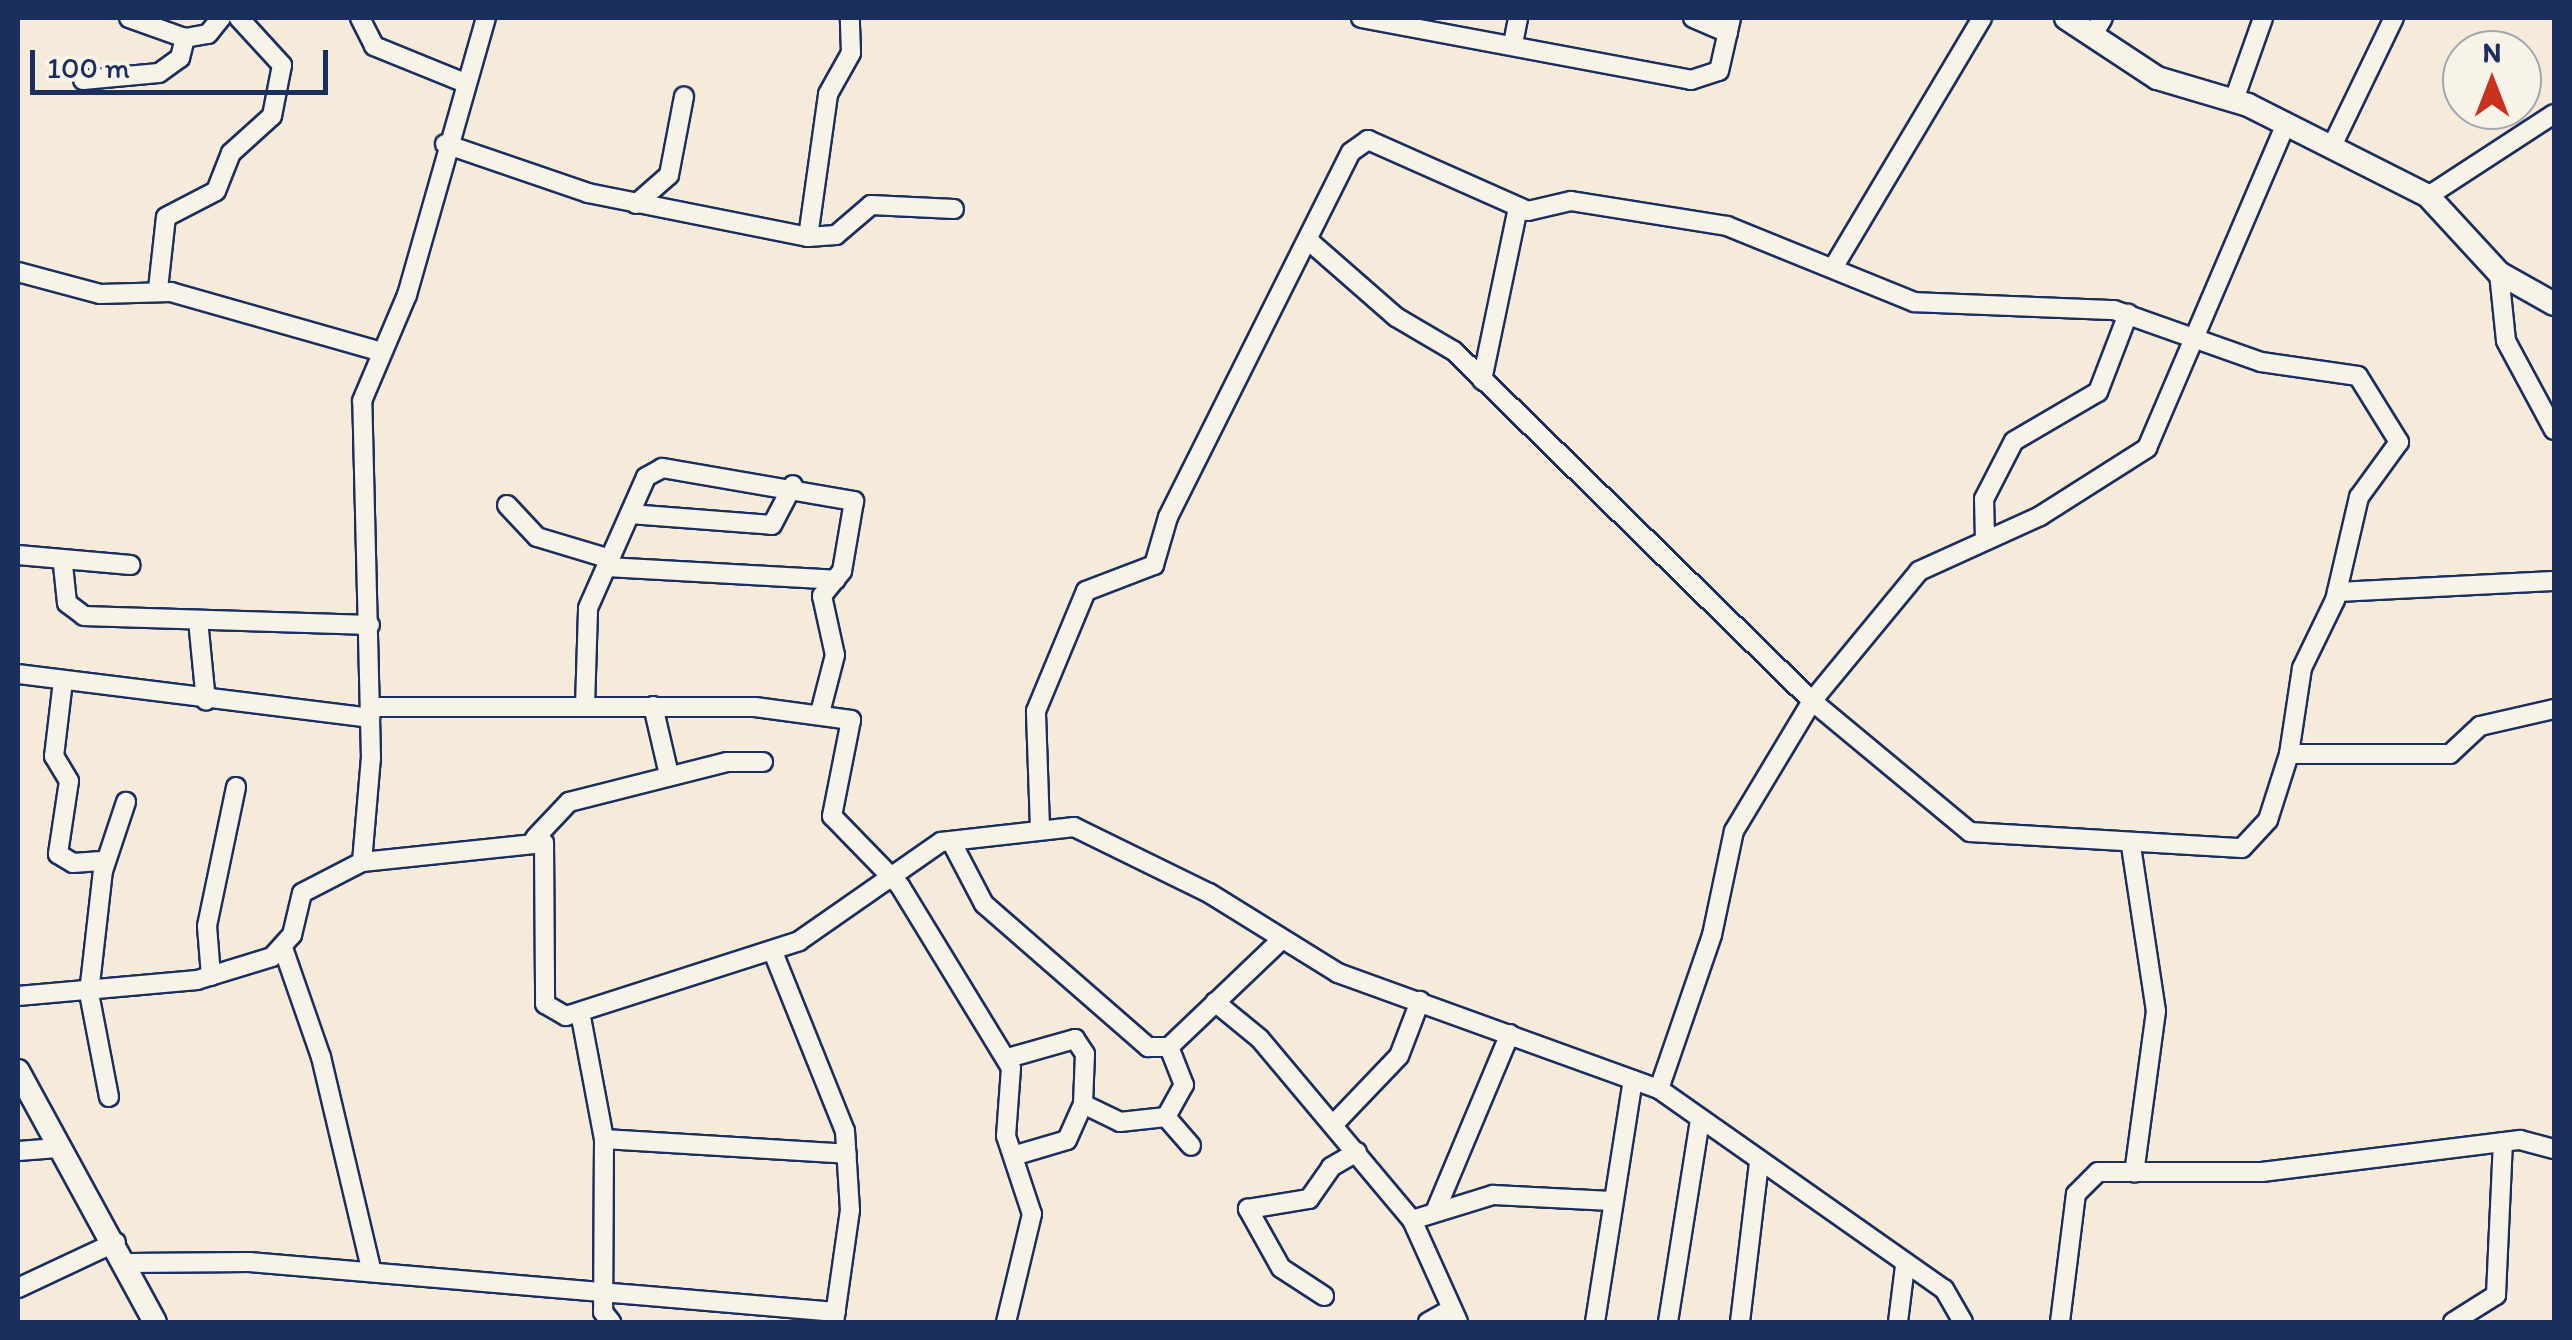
<!DOCTYPE html>
<style>
body{margin:0}
#map{position:relative;width:2572px;height:1340px;overflow:hidden;background:#f6ebda;font-family:Itim,sans-serif}
div>[style]{position:absolute}
.roads{filter:drop-shadow(2px 0 #1b2f5e) drop-shadow(-2px 0 #1b2f5e) drop-shadow(0 2px #1b2f5e) drop-shadow(0 -2px #1b2f5e)}
.minor>*{height:18px;margin:-9px;padding:0 9px;transform-origin:9px;border-radius:9px;background:#f7f3e8}
.tertiary>*{height:22px;margin:-11px;padding:0 11px;transform-origin:11px;border-radius:11px;background:#f7f3e8}
span{translate:-50% -50%;white-space:nowrap;text-align:center;line-height:1.15;-webkit-text-stroke:8px #f7f3e8;paint-order:stroke}
.frame{position:absolute;inset:0;border:20px solid #1b2f5e;pointer-events:none}
.north{position:absolute;left:2442px;top:30px;width:100px;height:100px;box-sizing:border-box;background:#f7f3e8;border:2px solid #9fa5b1;border-radius:50%;rotate:0deg;font-size:28px;font-weight:700;line-height:40px;text-align:center;color:#1b2f5e}
.north::after{content:'';display:block;margin:auto;width:35px;height:45px;background:#c8321e;clip-path:polygon(50% 0,100% 100%,50% 72%,0 100%)}
.scale{position:absolute;left:30px;top:50px;width:298px;height:45px;box-sizing:border-box;border:5px solid #1b2f5e;border-top:0;padding-left:12px;font-size:30px;line-height:35px;white-space:nowrap;color:#1b2f5e;-webkit-text-stroke:8px #f7f3e8;paint-order:stroke}
</style>
<div id="map">
<div class="roads">
<div class="minor">
<div style="left:129px;top:18px;width:59px;rotate:19.7deg"></div>
<div style="left:185px;top:38px;width:23px;rotate:-10deg"></div>
<div style="left:208px;top:34px;width:21px;rotate:-51deg"></div>
<div style="left:360px;top:18px;width:31px;rotate:63deg"></div>
<div style="left:374px;top:46px;width:98px;rotate:22.1deg"></div>
<div style="left:1361px;top:18px;width:336px;rotate:10.6deg"></div>
<div style="left:1691px;top:80px;width:29px;rotate:-18deg"></div>
<div style="left:1719px;top:71px;width:54px;rotate:-77.2deg"></div>
<div style="left:1693px;top:18px;width:38px;rotate:23deg"></div>
<div style="left:2092px;top:36px;width:21px;rotate:-59deg"></div>
<div style="left:1513px;top:44px;width:26px;rotate:-79deg"></div>
<div style="left:83px;top:80px;width:76px;rotate:-5.3deg"></div>
<div style="left:159px;top:73px;width:26px;rotate:-36deg"></div>
<div style="left:180px;top:58px;width:21px;rotate:-76deg"></div>
<div style="left:2234px;top:100px;width:87px;rotate:-70.5deg"></div>
<div style="left:445px;top:144px;width:151px;rotate:18.9deg"></div>
<div style="left:588px;top:193px;width:224px;rotate:11.3deg"></div>
<div style="left:808px;top:237px;width:28px;rotate:-4deg"></div>
<div style="left:836px;top:235px;width:46px;rotate:-40.6deg"></div>
<div style="left:871px;top:205px;width:83px;rotate:2.8deg"></div>
<div style="left:2332px;top:146px;width:142px;rotate:-64.2deg"></div>
<div style="left:2428px;top:196px;width:150px;rotate:-33.1deg"></div>
<div style="left:636px;top:204px;width:44px;rotate:-41.3deg"></div>
<div style="left:669px;top:175px;width:80px;rotate:-79.2deg"></div>
<div style="left:808px;top:237px;width:144px;rotate:-82deg"></div>
<div style="left:828px;top:94px;width:47px;rotate:-60.7deg"></div>
<div style="left:851px;top:53px;width:35px;rotate:-92deg"></div>
<div style="left:1308px;top:240px;width:117px;rotate:41.2deg"></div>
<div style="left:1396px;top:317px;width:67px;rotate:30.4deg"></div>
<div style="left:1454px;top:351px;width:501px;rotate:44.35deg"></div>
<div style="left:1812px;top:701px;width:205px;rotate:39.7deg"></div>
<div style="left:1970px;top:832px;width:272px;rotate:3.4deg"></div>
<div style="left:2242px;top:848px;width:38px;rotate:-47deg"></div>
<div style="left:2268px;top:820px;width:69px;rotate:-72.3deg"></div>
<div style="left:1833px;top:268px;width:291px;rotate:-59.2deg"></div>
<div style="left:18px;top:272px;width:85px;rotate:15deg"></div>
<div style="left:100px;top:294px;width:71px;rotate:-1.6deg"></div>
<div style="left:171px;top:292px;width:219px;rotate:15.9deg"></div>
<div style="left:2499px;top:273px;width:68px;rotate:84.1deg"></div>
<div style="left:2506px;top:341px;width:101px;rotate:61.7deg"></div>
<div style="left:158px;top:289px;width:72px;rotate:-83.7deg"></div>
<div style="left:166px;top:217px;width:56px;rotate:-27.5deg"></div>
<div style="left:216px;top:191px;width:41px;rotate:-68.5deg"></div>
<div style="left:231px;top:153px;width:55px;rotate:-42.1deg"></div>
<div style="left:272px;top:116px;width:52px;rotate:-78.9deg"></div>
<div style="left:282px;top:65px;width:64px;rotate:-132.5deg"></div>
<div style="left:1482px;top:380px;width:176px;rotate:-78.2deg"></div>
<div style="left:507px;top:505px;width:44px;rotate:46.8deg"></div>
<div style="left:537px;top:537px;width:76px;rotate:16.8deg"></div>
<div style="left:630px;top:514px;width:142px;rotate:4.4deg"></div>
<div style="left:772px;top:525px;width:45px;rotate:-62.3deg"></div>
<div style="left:1985px;top:539px;width:40px;rotate:-91.4deg"></div>
<div style="left:1984px;top:499px;width:65px;rotate:-62.7deg"></div>
<div style="left:2014px;top:441px;width:97px;rotate:-30.3deg"></div>
<div style="left:2098px;top:392px;width:84px;rotate:-69deg"></div>
<div style="left:18px;top:555px;width:113px;rotate:5.1deg"></div>
<div style="left:63px;top:565px;width:38px;rotate:84deg"></div>
<div style="left:67px;top:603px;width:21px;rotate:37deg"></div>
<div style="left:84px;top:616px;width:286px;rotate:1.8deg"></div>
<div style="left:607px;top:567px;width:229px;rotate:3.2deg"></div>
<div style="left:2337px;top:592px;width:217px;rotate:-2.9deg"></div>
<div style="left:198px;top:620px;width:81px;rotate:84.4deg"></div>
<div style="left:18px;top:674px;width:355px;rotate:7.1deg"></div>
<div style="left:63px;top:681px;width:76px;rotate:96.8deg"></div>
<div style="left:54px;top:756px;width:29px;rotate:59deg"></div>
<div style="left:69px;top:781px;width:74px;rotate:98.6deg"></div>
<div style="left:58px;top:854px;width:17px;rotate:31deg"></div>
<div style="left:73px;top:863px;width:32px;rotate:-4deg"></div>
<div style="left:585px;top:706px;width:98px;rotate:-88.2deg"></div>
<div style="left:588px;top:608px;width:143px;rotate:-66.1deg"></div>
<div style="left:646px;top:477px;width:18px;rotate:-29deg"></div>
<div style="left:662px;top:468px;width:195px;rotate:9.8deg"></div>
<div style="left:854px;top:501px;width:71px;rotate:99.7deg"></div>
<div style="left:842px;top:571px;width:32px;rotate:129deg"></div>
<div style="left:822px;top:596px;width:60px;rotate:77.6deg"></div>
<div style="left:835px;top:655px;width:60px;rotate:104.5deg"></div>
<div style="left:653px;top:706px;width:71px;rotate:76.9deg"></div>
<div style="left:370px;top:707px;width:385px"></div>
<div style="left:755px;top:707px;width:97px;rotate:7.7deg"></div>
<div style="left:851px;top:720px;width:98px;rotate:101.2deg"></div>
<div style="left:832px;top:816px;width:98px;rotate:45.8deg"></div>
<div style="left:900px;top:886px;width:213px;rotate:58.6deg"></div>
<div style="left:1011px;top:1068px;width:68px;rotate:94.2deg"></div>
<div style="left:1006px;top:1136px;width:82px;rotate:71.6deg"></div>
<div style="left:1032px;top:1214px;width:111px;rotate:103.5deg"></div>
<div style="left:1040px;top:828px;width:117px;rotate:-92deg"></div>
<div style="left:1036px;top:711px;width:130px;rotate:-67.4deg"></div>
<div style="left:1086px;top:591px;width:73px;rotate:-20.9deg"></div>
<div style="left:1154px;top:565px;width:50px;rotate:-73.7deg"></div>
<div style="left:1168px;top:517px;width:408px;rotate:-63.4deg"></div>
<div style="left:1351px;top:152px;width:21px;rotate:-35deg"></div>
<div style="left:1368px;top:140px;width:175px;rotate:23.9deg"></div>
<div style="left:1528px;top:211px;width:44px;rotate:-13.1deg"></div>
<div style="left:1571px;top:201px;width:158px;rotate:9.1deg"></div>
<div style="left:1727px;top:226px;width:202px;rotate:22.1deg"></div>
<div style="left:1914px;top:302px;width:200px;rotate:2.3deg"></div>
<div style="left:2114px;top:310px;width:156px;rotate:19.5deg"></div>
<div style="left:2261px;top:362px;width:98px;rotate:8.2deg"></div>
<div style="left:2358px;top:376px;width:78px;rotate:58.2deg"></div>
<div style="left:2399px;top:442px;width:68px;rotate:126deg"></div>
<div style="left:2359px;top:497px;width:106px;rotate:103.1deg"></div>
<div style="left:2335px;top:600px;width:76px;rotate:115.9deg"></div>
<div style="left:2302px;top:668px;width:87px;rotate:98.6deg"></div>
<div style="left:2289px;top:754px;width:161px"></div>
<div style="left:2450px;top:754px;width:41px;rotate:-43deg"></div>
<div style="left:2480px;top:726px;width:76px;rotate:-12.9deg"></div>
<div style="left:535px;top:838px;width:50px;rotate:-46.6deg"></div>
<div style="left:569px;top:802px;width:163px;rotate:-14.2deg"></div>
<div style="left:727px;top:762px;width:36px"></div>
<div style="left:951px;top:841px;width:71px;rotate:62.4deg"></div>
<div style="left:984px;top:904px;width:218px;rotate:41.1deg"></div>
<div style="left:1148px;top:1047px;width:21px"></div>
<div style="left:1169px;top:1047px;width:155px;rotate:-43.7deg"></div>
<div style="left:2131px;top:846px;width:167px;rotate:81.4deg"></div>
<div style="left:2156px;top:1011px;width:163px;rotate:97.7deg"></div>
<div style="left:362px;top:862px;width:183px;rotate:-6deg"></div>
<div style="left:544px;top:843px;width:161px;rotate:89.6deg"></div>
<div style="left:545px;top:1004px;width:24px;rotate:30deg"></div>
<div style="left:566px;top:1016px;width:245px;rotate:-17.8deg"></div>
<div style="left:799px;top:941px;width:173px;rotate:-34.9deg"></div>
<div style="left:941px;top:842px;width:134px;rotate:-6.4deg"></div>
<div style="left:1074px;top:827px;width:150px;rotate:26.1deg"></div>
<div style="left:1209px;top:893px;width:152px;rotate:31.8deg"></div>
<div style="left:1338px;top:973px;width:341px;rotate:19.9deg"></div>
<div style="left:1659px;top:1089px;width:348px;rotate:35.1deg"></div>
<div style="left:1944px;top:1289px;width:38px;rotate:60deg"></div>
<div style="left:283px;top:948px;width:115px;rotate:70.8deg"></div>
<div style="left:321px;top:1057px;width:221px;rotate:76.7deg"></div>
<div style="left:773px;top:952px;width:193px;rotate:68.1deg"></div>
<div style="left:845px;top:1131px;width:79px;rotate:86.4deg"></div>
<div style="left:850px;top:1210px;width:113px;rotate:98.1deg"></div>
<div style="left:211px;top:976px;width:50px;rotate:-94.6deg"></div>
<div style="left:207px;top:926px;width:142px;rotate:-78.2deg"></div>
<div style="left:18px;top:996px;width:180px;rotate:-5.1deg"></div>
<div style="left:197px;top:980px;width:78px;rotate:-17deg"></div>
<div style="left:272px;top:957px;width:30px;rotate:-48deg"></div>
<div style="left:292px;top:935px;width:43px;rotate:-76.6deg"></div>
<div style="left:302px;top:893px;width:68px;rotate:-27.3deg"></div>
<div style="left:362px;top:862px;width:104px;rotate:-85.1deg"></div>
<div style="left:371px;top:758px;width:357px;rotate:-91.4deg"></div>
<div style="left:362px;top:401px;width:115px;rotate:-67deg"></div>
<div style="left:407px;top:295px;width:288px;rotate:-74.1deg"></div>
<div style="left:1215px;top:1002px;width:58px;rotate:39.4deg"></div>
<div style="left:1260px;top:1039px;width:236px;rotate:50deg"></div>
<div style="left:1412px;top:1220px;width:112px;rotate:65.7deg"></div>
<div style="left:580px;top:1012px;width:129px;rotate:79.3deg"></div>
<div style="left:604px;top:1139px;width:173px;rotate:90.3deg"></div>
<div style="left:603px;top:1312px;width:13px;rotate:51deg"></div>
<div style="left:1008px;top:1058px;width:70px;rotate:-15.8deg"></div>
<div style="left:1075px;top:1039px;width:18px;rotate:56deg"></div>
<div style="left:1085px;top:1054px;width:50px;rotate:92.3deg"></div>
<div style="left:1659px;top:1089px;width:163px;rotate:-71deg"></div>
<div style="left:1712px;top:935px;width:106px;rotate:-78.1deg"></div>
<div style="left:1734px;top:831px;width:152px;rotate:-59deg"></div>
<div style="left:1812px;top:701px;width:168px;rotate:-50.5deg"></div>
<div style="left:1919px;top:571px;width:133px;rotate:-24.4deg"></div>
<div style="left:2040px;top:516px;width:127px;rotate:-32.4deg"></div>
<div style="left:2147px;top:448px;width:353px;rotate:-66.8deg"></div>
<div style="left:109px;top:1097px;width:106px;rotate:-100.9deg"></div>
<div style="left:89px;top:993px;width:123px;rotate:-83.5deg"></div>
<div style="left:103px;top:871px;width:73px;rotate:-71.6deg"></div>
<div style="left:1166px;top:1117px;width:37px;rotate:-61deg"></div>
<div style="left:1184px;top:1085px;width:41px;rotate:-111.5deg"></div>
<div style="left:1333px;top:1125px;width:95px;rotate:-46.3deg"></div>
<div style="left:1399px;top:1056px;width:59px;rotate:-69.1deg"></div>
<div style="left:604px;top:1139px;width:243px;rotate:3.5deg"></div>
<div style="left:18px;top:1151px;width:40px;rotate:-4.3deg"></div>
<div style="left:1013px;top:1156px;width:56px;rotate:-16.5deg"></div>
<div style="left:1067px;top:1140px;width:39px;rotate:-66deg"></div>
<div style="left:1083px;top:1104px;width:41px;rotate:25.9deg"></div>
<div style="left:1120px;top:1122px;width:46px;rotate:-6.2deg"></div>
<div style="left:1166px;top:1117px;width:38px;rotate:49deg"></div>
<div style="left:1435px;top:1212px;width:193px;rotate:-67.2deg"></div>
<div style="left:1412px;top:1220px;width:85px;rotate:-17.2deg"></div>
<div style="left:1493px;top:1195px;width:119px;rotate:2.9deg"></div>
<div style="left:128px;top:1263px;width:121px;rotate:-0.5deg"></div>
<div style="left:249px;top:1262px;width:589px;rotate:4.87deg"></div>
<div style="left:18px;top:1288px;width:108px;rotate:-25.1deg"></div>
<div style="left:1324px;top:1296px;width:51px;rotate:-146.9deg"></div>
<div style="left:1281px;top:1268px;width:68px;rotate:-119.2deg"></div>
<div style="left:1248px;top:1209px;width:62px;rotate:-9.3deg"></div>
<div style="left:1309px;top:1199px;width:39px;rotate:-55deg"></div>
<div style="left:1331px;top:1167px;width:30px;rotate:-30deg"></div>
<div style="left:1428px;top:1322px;width:25px;rotate:-29deg"></div>
<div style="left:1595px;top:1322px;width:245px;rotate:-81.1deg"></div>
<div style="left:1668px;top:1322px;width:205px;rotate:-81deg"></div>
<div style="left:1740px;top:1322px;width:160px;rotate:-83.2deg"></div>
<div style="left:1898px;top:1322px;width:56px;rotate:-82.9deg"></div>
<div style="left:2060px;top:1322px;width:129px;rotate:-82.9deg"></div>
<div style="left:2076px;top:1194px;width:31px;rotate:-45deg"></div>
<div style="left:2098px;top:1172px;width:164px"></div>
<div style="left:2262px;top:1172px;width:260px;rotate:-7.1deg"></div>
<div style="left:2520px;top:1140px;width:35px;rotate:15deg"></div>
<div style="left:2453px;top:1322px;width:51px;rotate:-32.1deg"></div>
<div style="left:2496px;top:1295px;width:153px;rotate:-87.4deg"></div>
</div>
<div class="tertiary">
<div style="left:2066px;top:18px;width:109px;rotate:33.4deg"></div>
<div style="left:2157px;top:78px;width:95px;rotate:16.5deg"></div>
<div style="left:2248px;top:105px;width:202px;rotate:26.8deg"></div>
<div style="left:2428px;top:196px;width:105px;rotate:47.3deg"></div>
<div style="left:2499px;top:273px;width:63px;rotate:29.4deg"></div>
<div style="left:18px;top:1071px;width:286px;rotate:61.4deg"></div>
</div>
</div>
<div class="frame"></div>
<div class="north">N</div>
<div class="scale">100 m</div>
</div>
